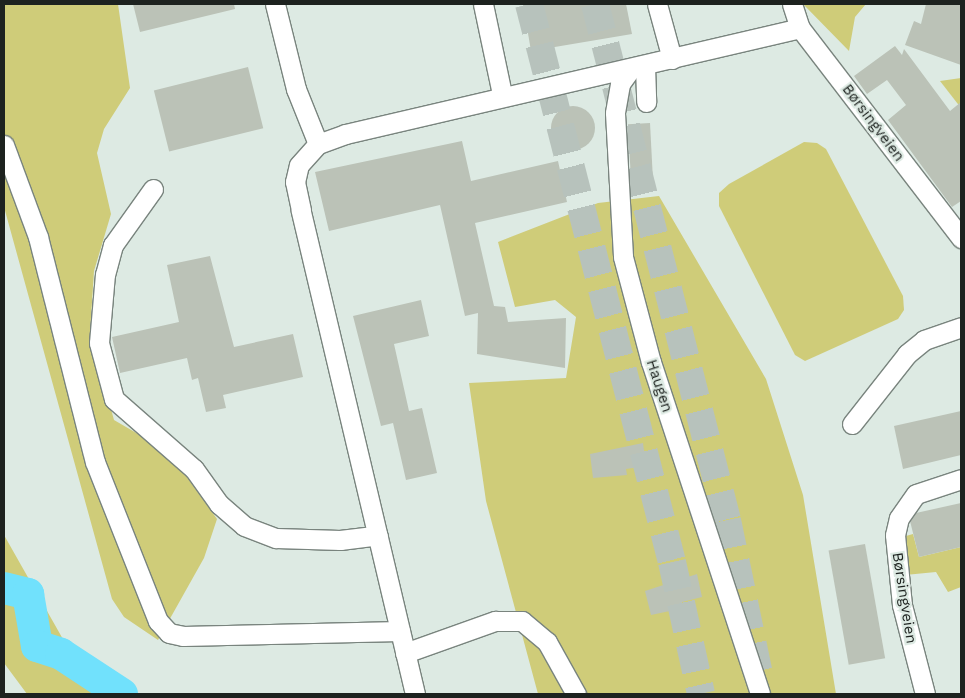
<!DOCTYPE html>
<meta charset="utf-8">
<style>
body{margin:0}
#map{position:relative;width:965px;height:698px;overflow:hidden;background:#ddeae3;font-family:"Work Sans",sans-serif}
div>[style]{position:absolute}
.green>*{inset:0;background:#cfcc79}
.river>*{height:32px;margin:-16px;padding:0 16px;transform-origin:16px;border-radius:16px;background:#71e1fc}
.building>*{inset:0;background:#bbc2b7;transform-origin:0 0}
.round{border-radius:50%}
.highway-tunnel>*{height:28px;margin-top:-14px;transform-origin:0;background:repeating-linear-gradient(90deg,#b7c2bc 0 28px,transparent 0 42px)}
.roads{filter:drop-shadow(1px 0 #79847e) drop-shadow(-1px 0 #79847e) drop-shadow(0 1px #79847e) drop-shadow(0 -1px #79847e)}
.minor>*{height:19px;margin:-9.5px;padding:0 9.5px;transform-origin:9.5px;border-radius:9.5px;background:#fff}
span{translate:-50% -50%;white-space:nowrap;text-align:center;line-height:1.15;-webkit-text-stroke:4.5px #ddeae3;paint-order:stroke}
.street-label{font-size:15px;color:#1d221f}
.frame{position:absolute;inset:0;border:5px solid #1d221f;pointer-events:none}
</style>
<div id="map">
<div class="green">
<div style="clip-path:polygon(4px 4px,118px 4px,130px 88px,104px 129px,97px 153px,111px 214px,94px 271px,90px 333px,114px 420px,145px 438px,184px 473px,217px 519px,204px 558px,158px 640px,124px 617px,112px 599px,4px 207px)"></div>
<div style="clip-path:polygon(803px 4px,866px 4px,855px 17px,849px 51px)"></div>
<div style="clip-path:polygon(961px 78px,961px 108px,940px 81px)"></div>
<div style="clip-path:polygon(804px 142px,817px 143px,826px 149px,903px 296px,904px 310px,898px 319px,805px 361px,795px 355px,719px 206px,719px 193px,729px 184px)"></div>
<div style="clip-path:polygon(659px 196px,766px 379px,803px 495px,836px 694px,538px 694px,486px 501px,469px 383px,566px 378px,576px 317px,555px 300px,515px 307px,498px 242px,598px 203px)"></div>
<div style="clip-path:polygon(913px 534px,919px 557px,961px 547px,961px 587px,948px 592px,936px 572px,905px 575px,899px 538px)"></div>
<div style="clip-path:polygon(4px 535px,64px 641px,111px 694px,27px 694px,4px 663px)"></div>
</div>
<div class="river">
<div style="left:4px;top:588px;width:25px;rotate:14deg"></div>
<div style="left:28px;top:594px;width:53px;rotate:80.2deg"></div>
<div style="left:37px;top:646px;width:25px;rotate:18deg"></div>
<div style="left:61px;top:654px;width:73px;rotate:33.3deg"></div>
</div>
<div class="building">
<div style="clip-path:polygon(133px 4px,234px 4px,235px 9px,140px 32px)"></div>
<div style="clip-path:polygon(523px 4px,626px 4px,632px 34px,531px 51px)"></div>
<div style="clip-path:polygon(926px 4px,961px 4px,961px 65px,905px 45px,914px 21px,921px 24px)"></div>
<div style="clip-path:polygon(895px 46px,902px 55px,904px 49px,950px 111px,961px 102px,961px 201px,952px 207px,888px 120px,906px 105px,887px 80px,867px 94px,854px 76px)"></div>
<div style="left:248px;top:67px;width:63px;height:97px;rotate:76deg"></div>
<div class="round" style="left:551px;top:106px;width:44px;height:44px"></div>
<div style="left:650px;top:123px;width:66px;height:22px;rotate:87deg"></div>
<div style="clip-path:polygon(462px 141px,471px 181px,558px 161px,567px 202px,475px 223px,494px 306px,505px 307px,508px 322px,566px 318px,565px 368px,477px 354px,478px 313px,465px 316px,440px 205px,329px 231px,315px 172px)"></div>
<div style="clip-path:polygon(210px 256px,234px 347px,293px 334px,303px 377px,223px 395px,226px 408px,206px 412px,198px 378px,192px 380px,187px 358px,120px 373px,112px 337px,179px 322px,167px 265px)"></div>
<div style="clip-path:polygon(421px 300px,429px 336px,394px 344px,409px 411px,422px 408px,437px 473px,406px 480px,393px 423px,381px 426px,353px 316px)"></div>
<div style="clip-path:polygon(961px 411px,961px 455px,903px 469px,894px 426px)"></div>
<div style="clip-path:polygon(643px 443px,646px 466px,626px 469px,627px 475px,593px 478px,590px 454px)"></div>
<div style="clip-path:polygon(961px 503px,961px 547px,919px 557px,910px 521px,916px 513px)"></div>
<div style="left:865px;top:544px;width:116px;height:37px;rotate:80deg"></div>
<div style="clip-path:polygon(697px 574px,702px 597px,682px 602px,684px 608px,651px 615px,645px 591px)"></div>
</div>
<div class="highway-tunnel">
<div style="left:529px;top:4px;width:576px;rotate:75.63deg"></div>
<div style="left:672px;top:562px;width:135px;rotate:77.6deg"></div>
<div style="left:595px;top:4px;width:533px;rotate:75.65deg"></div>
<div style="left:727px;top:520px;width:158px;rotate:78.3deg"></div>
</div>
<div class="roads">
<div class="minor">
<div style="left:275px;top:4px;width:88px;rotate:76.1deg"></div>
<div style="left:296px;top:89px;width:59px;rotate:68.2deg"></div>
<div style="left:483px;top:4px;width:92px;rotate:78.1deg"></div>
<div style="left:657px;top:4px;width:57px;rotate:74.7deg"></div>
<div style="left:792px;top:4px;width:25px;rotate:72deg"></div>
<div style="left:800px;top:28px;width:265px;rotate:52.5deg"></div>
<div style="left:645px;top:66px;width:36px;rotate:88deg"></div>
<div style="left:630px;top:70px;width:17px;rotate:126deg"></div>
<div style="left:620px;top:84px;width:29px;rotate:100deg"></div>
<div style="left:615px;top:113px;width:144px;rotate:86.8deg"></div>
<div style="left:623px;top:257px;width:109px;rotate:75.1deg"></div>
<div style="left:651px;top:362px;width:349px;rotate:71.8deg"></div>
<div style="left:4px;top:145px;width:98px;rotate:69.7deg"></div>
<div style="left:38px;top:237px;width:232px;rotate:75.8deg"></div>
<div style="left:95px;top:462px;width:171px;rotate:68.4deg"></div>
<div style="left:158px;top:621px;width:16px;rotate:47deg"></div>
<div style="left:169px;top:633px;width:14px;rotate:12deg"></div>
<div style="left:183px;top:636px;width:217px;rotate:-1.3deg"></div>
<div style="left:153px;top:189px;width:69px;rotate:125.5deg"></div>
<div style="left:113px;top:245px;width:30px;rotate:105deg"></div>
<div style="left:105px;top:274px;width:69px;rotate:95deg"></div>
<div style="left:99px;top:343px;width:58px;rotate:75deg"></div>
<div style="left:114px;top:399px;width:106px;rotate:41.2deg"></div>
<div style="left:194px;top:469px;width:43px;rotate:54.5deg"></div>
<div style="left:219px;top:504px;width:33px;rotate:41deg"></div>
<div style="left:244px;top:526px;width:34px;rotate:21deg"></div>
<div style="left:276px;top:538px;width:64px;rotate:1.8deg"></div>
<div style="left:340px;top:540px;width:38px;rotate:-7deg"></div>
<div style="left:852px;top:424px;width:89px;rotate:-51.8deg"></div>
<div style="left:907px;top:354px;width:22px;rotate:-39deg"></div>
<div style="left:924px;top:340px;width:39px;rotate:-19deg"></div>
<div style="left:405px;top:653px;width:96px;rotate:-19.6deg"></div>
<div style="left:495px;top:621px;width:27px"></div>
<div style="left:522px;top:621px;width:33px;rotate:40deg"></div>
<div style="left:547px;top:642px;width:60px;rotate:60.9deg"></div>
<div style="left:415px;top:694px;width:497px;rotate:-103.3deg"></div>
<div style="left:301px;top:210px;width:29px;rotate:-102deg"></div>
<div style="left:295px;top:182px;width:17px;rotate:-77deg"></div>
<div style="left:299px;top:165px;width:28px;rotate:-48deg"></div>
<div style="left:318px;top:144px;width:29px;rotate:-20deg"></div>
<div style="left:345px;top:134px;width:467px;rotate:-13.1deg"></div>
<div style="left:925px;top:694px;width:92px;rotate:-104.5deg"></div>
<div style="left:902px;top:605px;width:70px;rotate:-95.7deg"></div>
<div style="left:895px;top:535px;width:17px;rotate:-77deg"></div>
<div style="left:899px;top:518px;width:29px;rotate:-55deg"></div>
<div style="left:916px;top:494px;width:47px;rotate:-18.4deg"></div>
</div>
</div>
<div class="street-label">
<span style="left:873px;top:123px;rotate:53deg">Børsingveien</span>
<span style="left:659px;top:386px;rotate:72deg">Haugen</span>
<span style="left:904px;top:598px;rotate:81deg">Børsingveien</span>
</div>
<div class="frame"></div>
</div>
